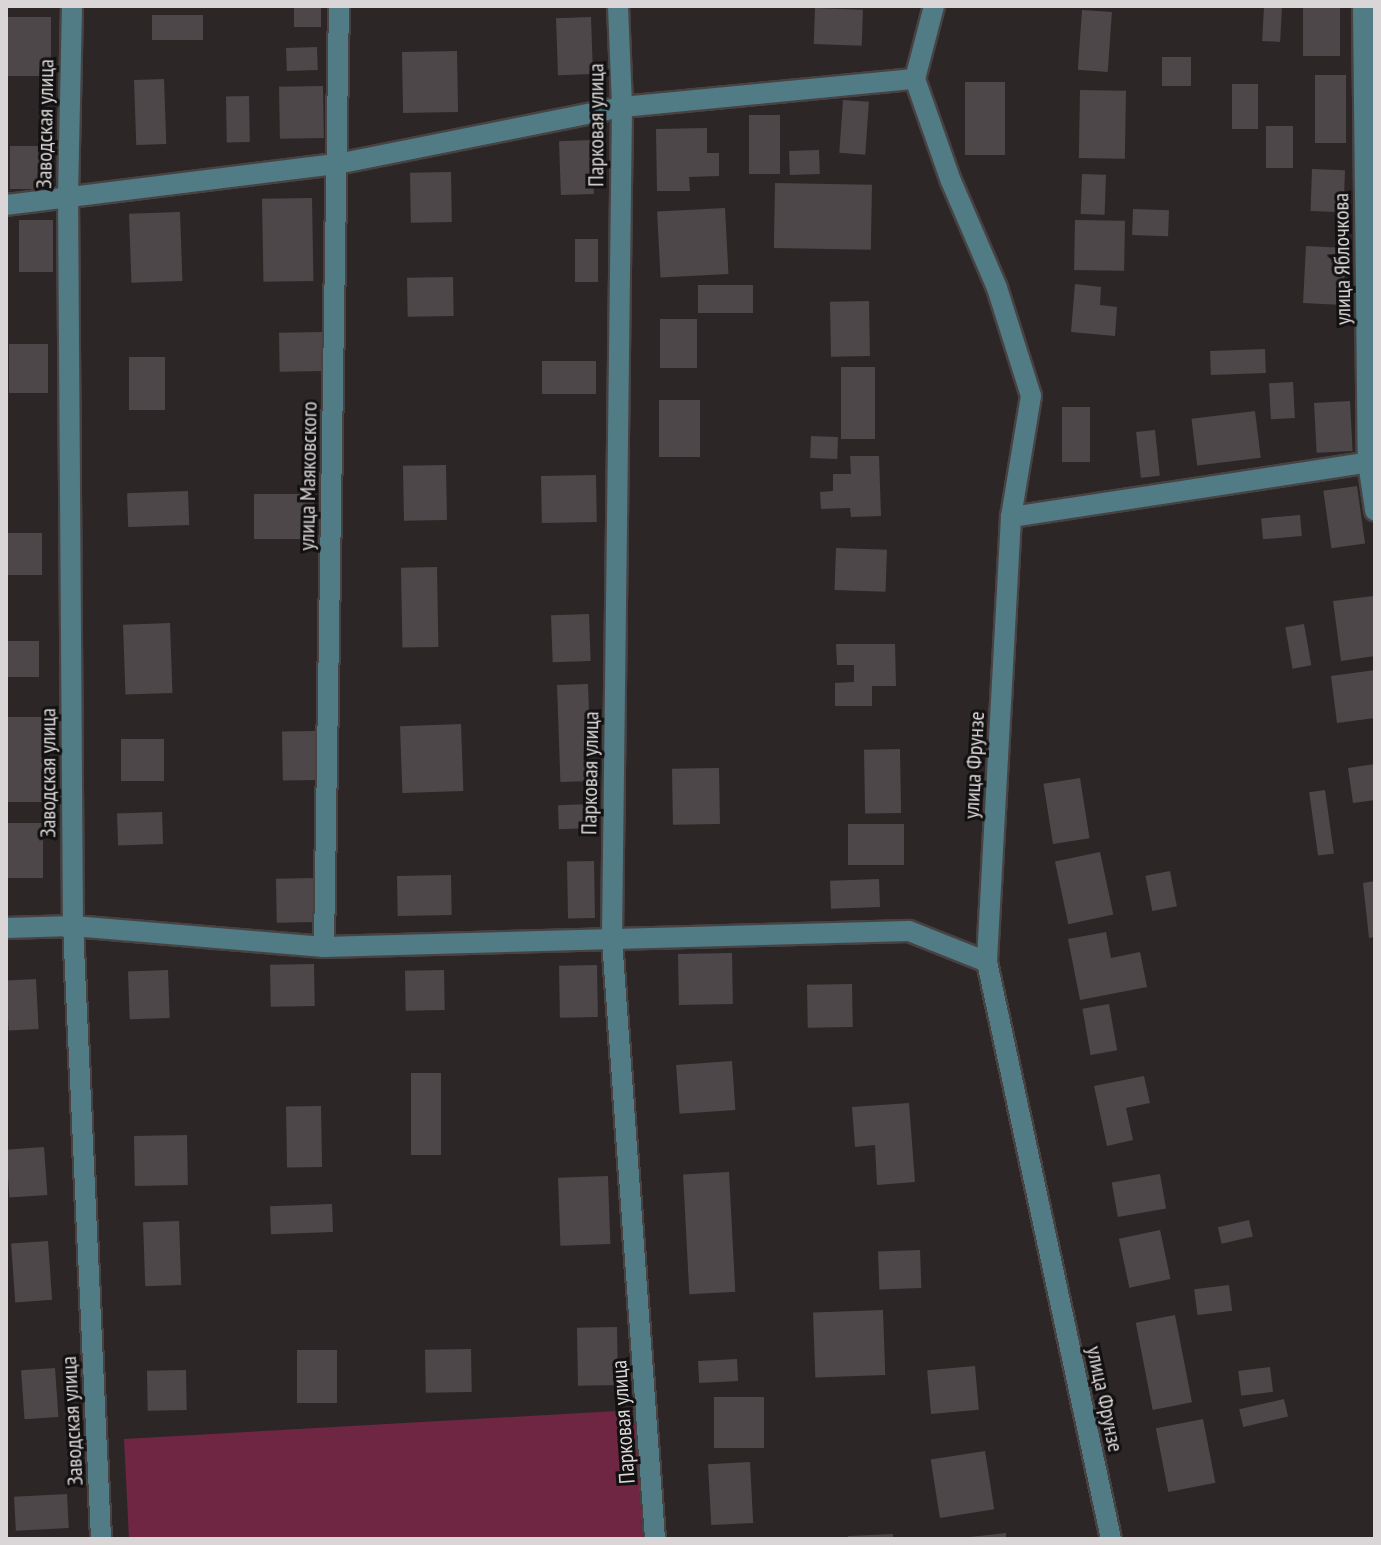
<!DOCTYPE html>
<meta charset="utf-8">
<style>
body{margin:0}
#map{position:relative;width:1381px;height:1545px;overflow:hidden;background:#2c2627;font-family:"PT Sans Narrow",sans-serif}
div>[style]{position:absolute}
.green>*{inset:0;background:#6e2643}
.building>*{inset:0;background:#4d4749;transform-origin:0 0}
.roads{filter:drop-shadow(2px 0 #484243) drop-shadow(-2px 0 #484243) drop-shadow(0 2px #484243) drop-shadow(0 -2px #484243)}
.minor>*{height:20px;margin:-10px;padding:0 10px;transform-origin:10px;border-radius:10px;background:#517c86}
span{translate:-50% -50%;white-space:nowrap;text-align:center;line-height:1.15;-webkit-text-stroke:6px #121010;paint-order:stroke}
.street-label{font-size:22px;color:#dad6d7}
.frame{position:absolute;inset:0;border:8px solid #dad6d7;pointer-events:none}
</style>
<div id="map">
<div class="green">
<div style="clip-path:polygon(634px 1410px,643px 1539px,129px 1539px,124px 1439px)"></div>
</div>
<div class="building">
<div style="left:294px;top:6px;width:27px;height:21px"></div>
<div style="left:1264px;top:6px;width:18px;height:35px;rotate:3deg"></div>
<div style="left:1303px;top:6px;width:37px;height:50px"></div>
<div style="left:815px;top:8px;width:48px;height:36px;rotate:2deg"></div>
<div style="left:1082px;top:10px;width:30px;height:60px;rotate:4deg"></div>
<div style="left:203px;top:15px;width:25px;height:51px;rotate:90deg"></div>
<div style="left:6px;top:17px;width:45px;height:59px"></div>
<div style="left:591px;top:17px;width:57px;height:35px;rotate:88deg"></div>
<div style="left:317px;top:47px;width:23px;height:31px;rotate:88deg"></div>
<div style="left:457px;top:51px;width:61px;height:55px;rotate:89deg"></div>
<div style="left:1162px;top:57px;width:29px;height:29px"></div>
<div style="left:1315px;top:75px;width:31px;height:68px"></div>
<div style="left:164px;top:79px;width:65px;height:30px;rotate:88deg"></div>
<div style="left:965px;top:82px;width:40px;height:73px"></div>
<div style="left:1258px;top:84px;width:45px;height:26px;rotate:90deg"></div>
<div style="left:323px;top:86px;width:52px;height:44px;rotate:89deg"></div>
<div style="left:1080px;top:90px;width:46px;height:68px;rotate:1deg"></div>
<div style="left:249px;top:96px;width:46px;height:23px;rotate:89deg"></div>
<div style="left:843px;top:100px;width:26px;height:53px;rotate:4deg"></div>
<div style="left:749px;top:115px;width:31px;height:59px"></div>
<div style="left:1266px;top:126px;width:27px;height:42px"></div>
<div style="clip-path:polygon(707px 128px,707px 153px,719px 153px,719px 176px,689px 177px,690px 191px,657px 191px,656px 129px)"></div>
<div style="left:592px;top:140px;width:54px;height:33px;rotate:88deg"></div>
<div style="left:10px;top:146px;width:42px;height:43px"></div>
<div style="left:819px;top:150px;width:24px;height:30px;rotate:88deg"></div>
<div style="left:1312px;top:169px;width:33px;height:42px;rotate:2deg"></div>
<div style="left:451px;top:172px;width:50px;height:41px;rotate:89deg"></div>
<div style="left:1082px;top:174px;width:24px;height:40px;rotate:2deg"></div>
<div style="left:775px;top:183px;width:97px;height:65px;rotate:1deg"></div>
<div style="left:312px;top:198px;width:83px;height:50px;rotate:89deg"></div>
<div style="left:725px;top:208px;width:66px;height:68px;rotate:87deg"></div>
<div style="left:1133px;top:209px;width:36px;height:26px;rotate:2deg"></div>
<div style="left:180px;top:212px;width:69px;height:51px;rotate:88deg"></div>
<div style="left:19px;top:220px;width:34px;height:52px"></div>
<div style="left:1075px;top:220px;width:50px;height:50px;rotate:1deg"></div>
<div style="left:598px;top:239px;width:43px;height:23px;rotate:90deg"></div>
<div style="left:1306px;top:246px;width:40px;height:57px;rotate:3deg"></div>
<div style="left:453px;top:277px;width:39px;height:46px;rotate:89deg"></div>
<div style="clip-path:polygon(1075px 284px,1101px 287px,1100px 305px,1117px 307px,1115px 336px,1071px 332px)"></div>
<div style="left:753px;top:285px;width:28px;height:55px;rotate:90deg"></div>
<div style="left:869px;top:301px;width:55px;height:39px;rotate:89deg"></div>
<div style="left:660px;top:319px;width:37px;height:49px"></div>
<div style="left:324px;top:332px;width:39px;height:45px;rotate:89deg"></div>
<div style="left:9px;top:344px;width:39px;height:49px"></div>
<div style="left:1265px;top:349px;width:24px;height:55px;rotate:88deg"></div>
<div style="left:129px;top:357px;width:36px;height:53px"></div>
<div style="left:596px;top:361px;width:33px;height:54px;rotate:90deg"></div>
<div style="left:841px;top:367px;width:34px;height:72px"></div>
<div style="left:1293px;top:382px;width:36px;height:24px;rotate:87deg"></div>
<div style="left:659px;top:400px;width:41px;height:57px"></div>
<div style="left:1350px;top:401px;width:50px;height:36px;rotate:87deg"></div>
<div style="left:1062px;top:407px;width:28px;height:55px"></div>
<div style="left:1255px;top:411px;width:47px;height:64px;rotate:83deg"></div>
<div style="left:1155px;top:430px;width:46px;height:19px;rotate:84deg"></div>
<div style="left:811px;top:436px;width:27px;height:22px;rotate:2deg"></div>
<div style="clip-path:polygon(850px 456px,879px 456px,881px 516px,851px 517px,850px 508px,821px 509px,820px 492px,833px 491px,833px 474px,851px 474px)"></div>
<div style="left:446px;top:465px;width:55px;height:43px;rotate:89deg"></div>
<div style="left:596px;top:475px;width:47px;height:55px;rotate:89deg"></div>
<div style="left:1357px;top:486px;width:58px;height:34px;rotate:82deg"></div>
<div style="left:188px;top:491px;width:34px;height:61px;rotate:88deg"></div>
<div style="left:314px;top:494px;width:45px;height:60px;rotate:90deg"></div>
<div style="left:1300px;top:515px;width:21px;height:39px;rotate:85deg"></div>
<div style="left:6px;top:533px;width:36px;height:42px"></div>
<div style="left:836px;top:548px;width:51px;height:42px;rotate:2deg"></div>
<div style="left:437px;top:567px;width:80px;height:36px;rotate:89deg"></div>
<div style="clip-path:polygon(1373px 596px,1375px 656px,1341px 661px,1333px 601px)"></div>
<div style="left:589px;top:614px;width:47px;height:38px;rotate:88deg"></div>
<div style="left:170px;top:623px;width:70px;height:47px;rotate:88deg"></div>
<div style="left:1304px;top:624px;width:42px;height:19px;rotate:80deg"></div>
<div style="left:6px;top:641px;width:33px;height:36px"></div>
<div style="clip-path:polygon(836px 644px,895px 644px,896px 686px,872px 686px,872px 706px,835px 706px,835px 683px,854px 682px,854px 665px,837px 665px)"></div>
<div style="clip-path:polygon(1375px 670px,1375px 718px,1337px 723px,1331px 676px)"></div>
<div style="left:588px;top:684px;width:97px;height:31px;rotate:88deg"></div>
<div style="left:6px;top:717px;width:36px;height:85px"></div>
<div style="left:461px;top:724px;width:67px;height:61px;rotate:88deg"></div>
<div style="left:315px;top:731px;width:49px;height:33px;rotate:89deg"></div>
<div style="left:121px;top:739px;width:43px;height:42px"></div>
<div style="left:900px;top:749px;width:64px;height:36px;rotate:89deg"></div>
<div style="clip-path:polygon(1375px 764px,1375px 800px,1353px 803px,1348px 768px)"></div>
<div style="left:719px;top:768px;width:56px;height:47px;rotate:89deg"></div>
<div style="left:1080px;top:778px;width:61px;height:37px;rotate:81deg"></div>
<div style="left:1325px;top:790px;width:64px;height:16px;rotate:82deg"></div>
<div style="left:591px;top:804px;width:24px;height:33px;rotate:88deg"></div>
<div style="left:162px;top:812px;width:32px;height:45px;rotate:88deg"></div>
<div style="left:6px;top:823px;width:37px;height:55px"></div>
<div style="left:848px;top:824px;width:56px;height:41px"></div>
<div style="left:1100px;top:852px;width:64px;height:46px;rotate:78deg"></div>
<div style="left:594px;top:861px;width:57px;height:27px;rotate:89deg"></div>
<div style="left:1170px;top:871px;width:36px;height:25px;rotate:79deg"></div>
<div style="left:451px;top:875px;width:40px;height:54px;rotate:89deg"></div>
<div style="left:315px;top:878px;width:44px;height:39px;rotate:89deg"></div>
<div style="left:879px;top:879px;width:28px;height:49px;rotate:88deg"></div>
<div style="clip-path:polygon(1375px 881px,1375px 937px,1369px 938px,1363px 883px)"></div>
<div style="clip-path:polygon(1106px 932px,1111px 958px,1140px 952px,1147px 987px,1080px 1000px,1068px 939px)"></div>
<div style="left:732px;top:953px;width:51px;height:54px;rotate:89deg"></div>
<div style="left:314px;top:964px;width:42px;height:44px;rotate:89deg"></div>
<div style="left:597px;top:965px;width:52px;height:38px;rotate:89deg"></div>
<div style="left:168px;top:970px;width:48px;height:40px;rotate:88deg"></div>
<div style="left:444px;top:970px;width:40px;height:39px;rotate:89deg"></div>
<div style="left:36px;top:979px;width:50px;height:30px;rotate:87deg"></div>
<div style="left:852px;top:984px;width:43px;height:45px;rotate:89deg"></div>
<div style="left:1109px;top:1004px;width:47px;height:27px;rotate:80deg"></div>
<div style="left:732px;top:1061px;width:49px;height:56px;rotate:86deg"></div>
<div style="left:411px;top:1073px;width:30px;height:82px"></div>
<div style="clip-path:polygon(1144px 1076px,1150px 1103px,1126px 1108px,1133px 1140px,1107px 1146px,1094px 1086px)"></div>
<div style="clip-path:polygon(909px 1103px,915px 1182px,877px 1185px,875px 1145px,855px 1147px,852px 1107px)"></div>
<div style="left:321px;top:1106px;width:61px;height:35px;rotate:89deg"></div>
<div style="left:187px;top:1135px;width:50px;height:53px;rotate:89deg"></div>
<div style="left:44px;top:1147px;width:48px;height:38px;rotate:86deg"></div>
<div style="left:729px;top:1172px;width:120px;height:46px;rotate:87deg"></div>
<div style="left:1160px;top:1174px;width:35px;height:49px;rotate:80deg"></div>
<div style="left:608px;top:1176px;width:68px;height:50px;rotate:88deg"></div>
<div style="left:332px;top:1204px;width:28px;height:62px;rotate:88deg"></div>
<div style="left:1249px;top:1220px;width:17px;height:32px;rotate:77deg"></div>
<div style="left:179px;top:1221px;width:64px;height:36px;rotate:88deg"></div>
<div style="left:1160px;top:1230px;width:50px;height:42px;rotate:78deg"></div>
<div style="left:48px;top:1241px;width:59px;height:37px;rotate:86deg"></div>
<div style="left:920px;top:1250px;width:38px;height:42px;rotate:88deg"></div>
<div style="left:1229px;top:1285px;width:26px;height:35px;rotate:83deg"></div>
<div style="left:883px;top:1310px;width:65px;height:70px;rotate:88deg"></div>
<div style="left:1175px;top:1315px;width:89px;height:40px;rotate:79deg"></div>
<div style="left:617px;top:1327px;width:58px;height:40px;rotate:89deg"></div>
<div style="left:471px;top:1349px;width:43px;height:46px;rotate:89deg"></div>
<div style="left:297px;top:1350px;width:40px;height:53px"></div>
<div style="left:737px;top:1359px;width:22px;height:39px;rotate:87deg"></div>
<div style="left:975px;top:1366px;width:44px;height:48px;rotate:85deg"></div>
<div style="left:1270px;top:1367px;width:25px;height:32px;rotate:83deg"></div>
<div style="left:55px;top:1368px;width:49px;height:34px;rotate:86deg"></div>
<div style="left:186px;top:1370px;width:40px;height:39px;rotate:89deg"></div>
<div style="left:714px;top:1397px;width:50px;height:51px"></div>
<div style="left:1284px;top:1399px;width:18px;height:46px;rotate:77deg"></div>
<div style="left:1203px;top:1419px;width:65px;height:48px;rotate:79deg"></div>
<div style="left:985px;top:1451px;width:59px;height:55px;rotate:81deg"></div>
<div style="left:750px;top:1462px;width:61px;height:42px;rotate:87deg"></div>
<div style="left:67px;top:1494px;width:34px;height:53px;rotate:87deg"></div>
<div style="clip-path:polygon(1006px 1533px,1006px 1539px,970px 1539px,970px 1537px)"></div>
<div style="clip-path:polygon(893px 1534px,893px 1539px,848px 1539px,848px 1536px)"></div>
</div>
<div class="roads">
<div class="minor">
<div style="left:72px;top:6px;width:189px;rotate:91.2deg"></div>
<div style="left:68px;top:195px;width:731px;rotate:89.61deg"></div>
<div style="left:73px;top:926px;width:614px;rotate:87.38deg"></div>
<div style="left:618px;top:6px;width:101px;rotate:87.7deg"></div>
<div style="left:622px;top:107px;width:832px;rotate:90.69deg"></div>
<div style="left:612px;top:939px;width:602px;rotate:85.9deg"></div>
<div style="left:934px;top:6px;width:75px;rotate:104.6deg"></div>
<div style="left:915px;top:79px;width:108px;rotate:70.6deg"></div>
<div style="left:951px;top:181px;width:116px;rotate:66.7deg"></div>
<div style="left:997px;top:288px;width:113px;rotate:72.5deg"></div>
<div style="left:1031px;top:396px;width:123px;rotate:99.4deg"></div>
<div style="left:1011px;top:517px;width:446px;rotate:93.1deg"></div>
<div style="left:987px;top:962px;width:590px;rotate:77.87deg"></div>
<div style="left:1363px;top:6px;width:456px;rotate:89.4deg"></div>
<div style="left:1368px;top:462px;width:49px;rotate:81.7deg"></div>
<div style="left:6px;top:205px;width:334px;rotate:-7.1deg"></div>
<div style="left:337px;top:164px;width:291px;rotate:-11.3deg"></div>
<div style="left:622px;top:107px;width:294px;rotate:-5.5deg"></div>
<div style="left:1011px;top:517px;width:368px;rotate:-8.7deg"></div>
<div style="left:6px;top:928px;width:67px;rotate:-1.7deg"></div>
<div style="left:73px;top:926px;width:252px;rotate:4.8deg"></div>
<div style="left:324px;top:947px;width:585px;rotate:-1.57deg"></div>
<div style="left:909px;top:931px;width:84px;rotate:21.7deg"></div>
<div style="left:324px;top:947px;width:941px;rotate:-89.09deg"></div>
</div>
</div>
<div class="street-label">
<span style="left:45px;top:124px;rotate:-89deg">Заводская улица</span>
<span style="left:596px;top:125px;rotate:-90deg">Парковая улица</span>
<span style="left:1342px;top:259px;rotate:-91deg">улица Яблочкова</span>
<span style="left:308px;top:476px;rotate:-89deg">улица Маяковского</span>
<span style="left:974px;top:765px;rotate:-87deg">улица Фрунзе</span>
<span style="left:48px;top:773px;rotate:-90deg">Заводская улица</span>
<span style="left:590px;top:773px;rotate:-89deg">Парковая улица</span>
<span style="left:1105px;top:1399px;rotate:78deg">улица Фрунзе</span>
<span style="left:72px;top:1421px;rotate:-93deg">Заводская улица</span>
<span style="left:623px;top:1422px;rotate:-94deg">Парковая улица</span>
</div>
<div class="frame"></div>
</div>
